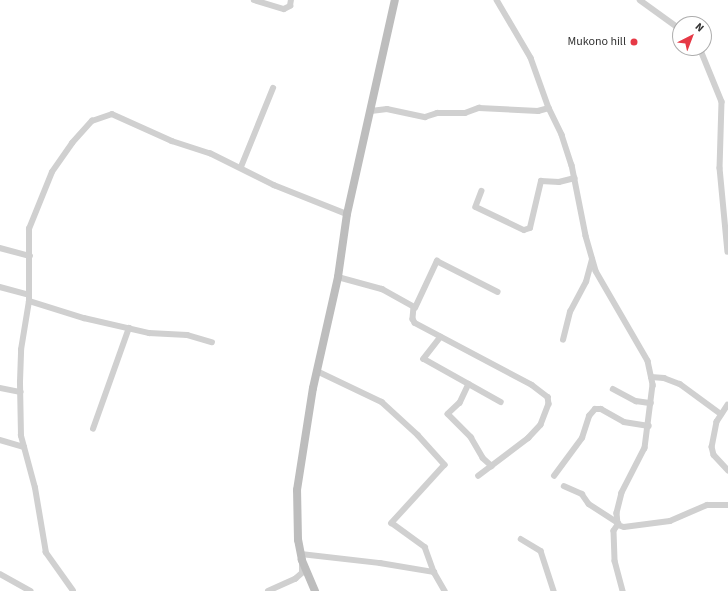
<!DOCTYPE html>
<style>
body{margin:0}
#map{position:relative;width:728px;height:591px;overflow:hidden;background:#fff;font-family:"Source Sans 3",sans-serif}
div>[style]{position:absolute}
.street>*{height:5.5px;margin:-2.75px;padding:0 2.75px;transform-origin:2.75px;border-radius:2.75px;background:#d0d0d0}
.secondary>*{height:8px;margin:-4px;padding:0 4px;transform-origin:4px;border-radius:4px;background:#bdbdbd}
.dots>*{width:11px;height:11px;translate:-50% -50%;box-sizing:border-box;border:2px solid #fff;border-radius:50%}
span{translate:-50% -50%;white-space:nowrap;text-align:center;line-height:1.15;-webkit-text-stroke:4px #fff;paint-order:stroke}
.poi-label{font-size:12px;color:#333}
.right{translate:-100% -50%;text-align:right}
.north{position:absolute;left:672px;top:16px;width:40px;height:40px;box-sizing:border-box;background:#fff;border:1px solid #adadad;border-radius:50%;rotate:42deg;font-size:11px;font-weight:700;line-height:16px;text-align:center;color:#333}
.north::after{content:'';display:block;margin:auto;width:14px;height:18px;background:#e63946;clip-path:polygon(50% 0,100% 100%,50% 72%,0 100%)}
</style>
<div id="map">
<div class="street">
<div style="left:254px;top:0;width:31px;rotate:17deg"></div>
<div style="left:284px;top:9px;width:7px;rotate:-27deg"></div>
<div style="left:290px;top:6px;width:6px;rotate:-81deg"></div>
<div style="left:497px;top:0;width:67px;rotate:59.6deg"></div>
<div style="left:531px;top:58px;width:53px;rotate:70.2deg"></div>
<div style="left:549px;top:108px;width:30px;rotate:64deg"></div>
<div style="left:562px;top:135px;width:32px;rotate:72deg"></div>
<div style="left:572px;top:165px;width:72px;rotate:78.8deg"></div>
<div style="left:586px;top:236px;width:36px;rotate:74deg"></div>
<div style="left:596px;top:271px;width:104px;rotate:60deg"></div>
<div style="left:648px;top:361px;width:25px;rotate:78deg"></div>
<div style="left:653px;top:385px;width:64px;rotate:97.2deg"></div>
<div style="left:645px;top:448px;width:51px;rotate:117.1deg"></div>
<div style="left:622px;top:493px;width:21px;rotate:104deg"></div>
<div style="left:617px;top:513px;width:12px;rotate:85deg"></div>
<div style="left:618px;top:525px;width:6px;rotate:18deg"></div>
<div style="left:624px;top:527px;width:46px;rotate:-7.4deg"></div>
<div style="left:670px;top:521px;width:40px;rotate:-23.4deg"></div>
<div style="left:707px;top:505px;width:21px"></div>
<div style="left:640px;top:0;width:49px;rotate:35.9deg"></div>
<div style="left:700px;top:48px;width:58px;rotate:67.8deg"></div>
<div style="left:722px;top:102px;width:66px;rotate:91.7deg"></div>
<div style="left:720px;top:168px;width:84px;rotate:84.6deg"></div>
<div style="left:371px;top:111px;width:16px;rotate:-7deg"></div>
<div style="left:387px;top:109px;width:39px;rotate:12deg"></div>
<div style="left:425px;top:117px;width:13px;rotate:-18deg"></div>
<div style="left:437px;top:113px;width:28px"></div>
<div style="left:465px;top:113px;width:15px;rotate:-20deg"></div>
<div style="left:479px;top:108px;width:59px;rotate:2.9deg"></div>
<div style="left:538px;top:111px;width:11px;rotate:-15deg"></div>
<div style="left:241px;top:167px;width:85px;rotate:-67.9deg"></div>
<div style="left:482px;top:191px;width:17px;rotate:111deg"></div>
<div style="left:476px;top:207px;width:53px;rotate:25.6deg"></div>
<div style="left:524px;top:230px;width:6px;rotate:-18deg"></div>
<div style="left:530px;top:228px;width:48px;rotate:-76.8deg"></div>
<div style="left:541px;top:181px;width:18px;rotate:3deg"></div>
<div style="left:559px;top:182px;width:16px;rotate:-14deg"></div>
<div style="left:0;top:248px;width:31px;rotate:15deg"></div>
<div style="left:338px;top:277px;width:46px;rotate:15.3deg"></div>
<div style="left:382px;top:289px;width:37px;rotate:29deg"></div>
<div style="left:414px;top:307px;width:12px;rotate:95deg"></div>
<div style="left:413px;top:319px;width:4px;rotate:63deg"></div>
<div style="left:415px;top:323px;width:132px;rotate:27.9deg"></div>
<div style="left:532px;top:385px;width:20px;rotate:37deg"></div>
<div style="left:548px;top:397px;width:7px;rotate:82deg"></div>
<div style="left:549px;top:404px;width:22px;rotate:111deg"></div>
<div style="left:541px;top:425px;width:18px;rotate:133deg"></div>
<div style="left:529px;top:438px;width:63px;rotate:142.8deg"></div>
<div style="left:0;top:287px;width:30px;rotate:15deg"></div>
<div style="left:29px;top:301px;width:58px;rotate:17.2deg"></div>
<div style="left:84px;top:318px;width:67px;rotate:13deg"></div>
<div style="left:149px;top:333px;width:38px;rotate:3deg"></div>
<div style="left:187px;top:335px;width:26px;rotate:16deg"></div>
<div style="left:415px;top:308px;width:52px;rotate:-64.9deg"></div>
<div style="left:437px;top:261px;width:68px;rotate:26.9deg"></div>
<div style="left:441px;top:337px;width:28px;rotate:128deg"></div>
<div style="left:424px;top:359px;width:88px;rotate:29.2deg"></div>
<div style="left:563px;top:340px;width:29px;rotate:-76deg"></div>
<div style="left:570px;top:312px;width:34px;rotate:-62deg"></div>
<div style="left:586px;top:282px;width:23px;rotate:-75deg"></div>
<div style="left:317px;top:371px;width:72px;rotate:25.5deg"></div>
<div style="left:382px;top:402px;width:49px;rotate:42.5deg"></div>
<div style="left:418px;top:435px;width:40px;rotate:48deg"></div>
<div style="left:445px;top:465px;width:79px;rotate:132.4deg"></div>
<div style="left:392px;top:523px;width:41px;rotate:36deg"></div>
<div style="left:425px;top:547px;width:27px;rotate:70deg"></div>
<div style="left:651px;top:377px;width:13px;rotate:4deg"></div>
<div style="left:664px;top:378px;width:17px;rotate:21deg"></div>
<div style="left:680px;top:384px;width:51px;rotate:36.2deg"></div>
<div style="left:469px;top:384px;width:21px;rotate:115deg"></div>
<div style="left:460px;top:403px;width:16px;rotate:137deg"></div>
<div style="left:448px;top:414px;width:33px;rotate:45deg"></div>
<div style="left:471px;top:437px;width:24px;rotate:60deg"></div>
<div style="left:483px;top:458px;width:12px;rotate:42deg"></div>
<div style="left:0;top:388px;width:21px;rotate:11deg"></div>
<div style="left:613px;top:389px;width:26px;rotate:28deg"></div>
<div style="left:636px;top:401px;width:15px;rotate:8deg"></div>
<div style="left:728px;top:405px;width:20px;rotate:123deg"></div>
<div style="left:717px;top:422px;width:25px;rotate:101deg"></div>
<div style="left:712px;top:447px;width:8px;rotate:76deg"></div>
<div style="left:714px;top:455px;width:21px;rotate:47deg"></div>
<div style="left:93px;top:429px;width:107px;rotate:-70.4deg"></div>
<div style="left:0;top:440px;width:25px;rotate:16deg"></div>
<div style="left:554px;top:476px;width:47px;rotate:-53.6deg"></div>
<div style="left:582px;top:438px;width:23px;rotate:-72deg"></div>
<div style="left:589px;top:416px;width:9px;rotate:-49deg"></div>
<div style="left:595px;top:409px;width:6px"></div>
<div style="left:601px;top:409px;width:26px;rotate:29deg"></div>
<div style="left:624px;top:422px;width:25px;rotate:9deg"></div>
<div style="left:564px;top:486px;width:20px;rotate:24deg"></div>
<div style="left:582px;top:494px;width:12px;rotate:55deg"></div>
<div style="left:589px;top:504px;width:35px;rotate:33deg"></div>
<div style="left:618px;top:525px;width:7px;rotate:124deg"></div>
<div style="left:614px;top:531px;width:30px;rotate:88deg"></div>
<div style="left:615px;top:561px;width:31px;rotate:75deg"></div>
<div style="left:521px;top:539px;width:23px;rotate:31deg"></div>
<div style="left:541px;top:551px;width:42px;rotate:72deg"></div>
<div style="left:301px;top:554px;width:80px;rotate:6.5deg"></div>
<div style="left:380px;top:563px;width:55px;rotate:9.5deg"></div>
<div style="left:434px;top:572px;width:22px;rotate:60deg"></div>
<div style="left:0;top:574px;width:35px;rotate:29deg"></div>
<div style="left:73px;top:591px;width:47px;rotate:-125.4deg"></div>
<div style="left:46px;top:553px;width:66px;rotate:-99.6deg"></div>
<div style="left:35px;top:488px;width:54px;rotate:-105.1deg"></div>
<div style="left:21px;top:436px;width:54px;rotate:-91.1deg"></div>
<div style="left:20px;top:382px;width:32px;rotate:-88deg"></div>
<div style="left:21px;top:350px;width:50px;rotate:-80.7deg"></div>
<div style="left:29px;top:301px;width:72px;rotate:-90deg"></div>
<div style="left:29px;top:229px;width:61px;rotate:-68deg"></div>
<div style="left:52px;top:172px;width:35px;rotate:-55deg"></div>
<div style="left:72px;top:143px;width:30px;rotate:-48deg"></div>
<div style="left:92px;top:121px;width:21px;rotate:-19deg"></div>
<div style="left:112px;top:114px;width:66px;rotate:24.2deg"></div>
<div style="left:172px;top:141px;width:40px;rotate:18deg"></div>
<div style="left:210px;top:153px;width:72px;rotate:26.6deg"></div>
<div style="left:274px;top:185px;width:79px;rotate:21.7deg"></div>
<div style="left:268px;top:591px;width:30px;rotate:-24deg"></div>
<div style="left:295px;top:579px;width:9px;rotate:-41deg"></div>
<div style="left:302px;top:573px;width:11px;rotate:-90deg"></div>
</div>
<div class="secondary">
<div style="left:315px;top:591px;width:34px;rotate:-113deg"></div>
<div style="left:302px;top:560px;width:20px;rotate:-101deg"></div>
<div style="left:298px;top:540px;width:50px;rotate:-91.1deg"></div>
<div style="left:297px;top:490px;width:103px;rotate:-81.1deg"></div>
<div style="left:313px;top:388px;width:114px;rotate:-77.3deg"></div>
<div style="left:338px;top:277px;width:64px;rotate:-81.9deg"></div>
<div style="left:347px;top:214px;width:219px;rotate:-77.4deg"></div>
</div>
<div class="dots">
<div style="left:634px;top:42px;background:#e63946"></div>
</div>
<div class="poi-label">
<span class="right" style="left:626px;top:42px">Mukono hill</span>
</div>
<div class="north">N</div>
</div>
